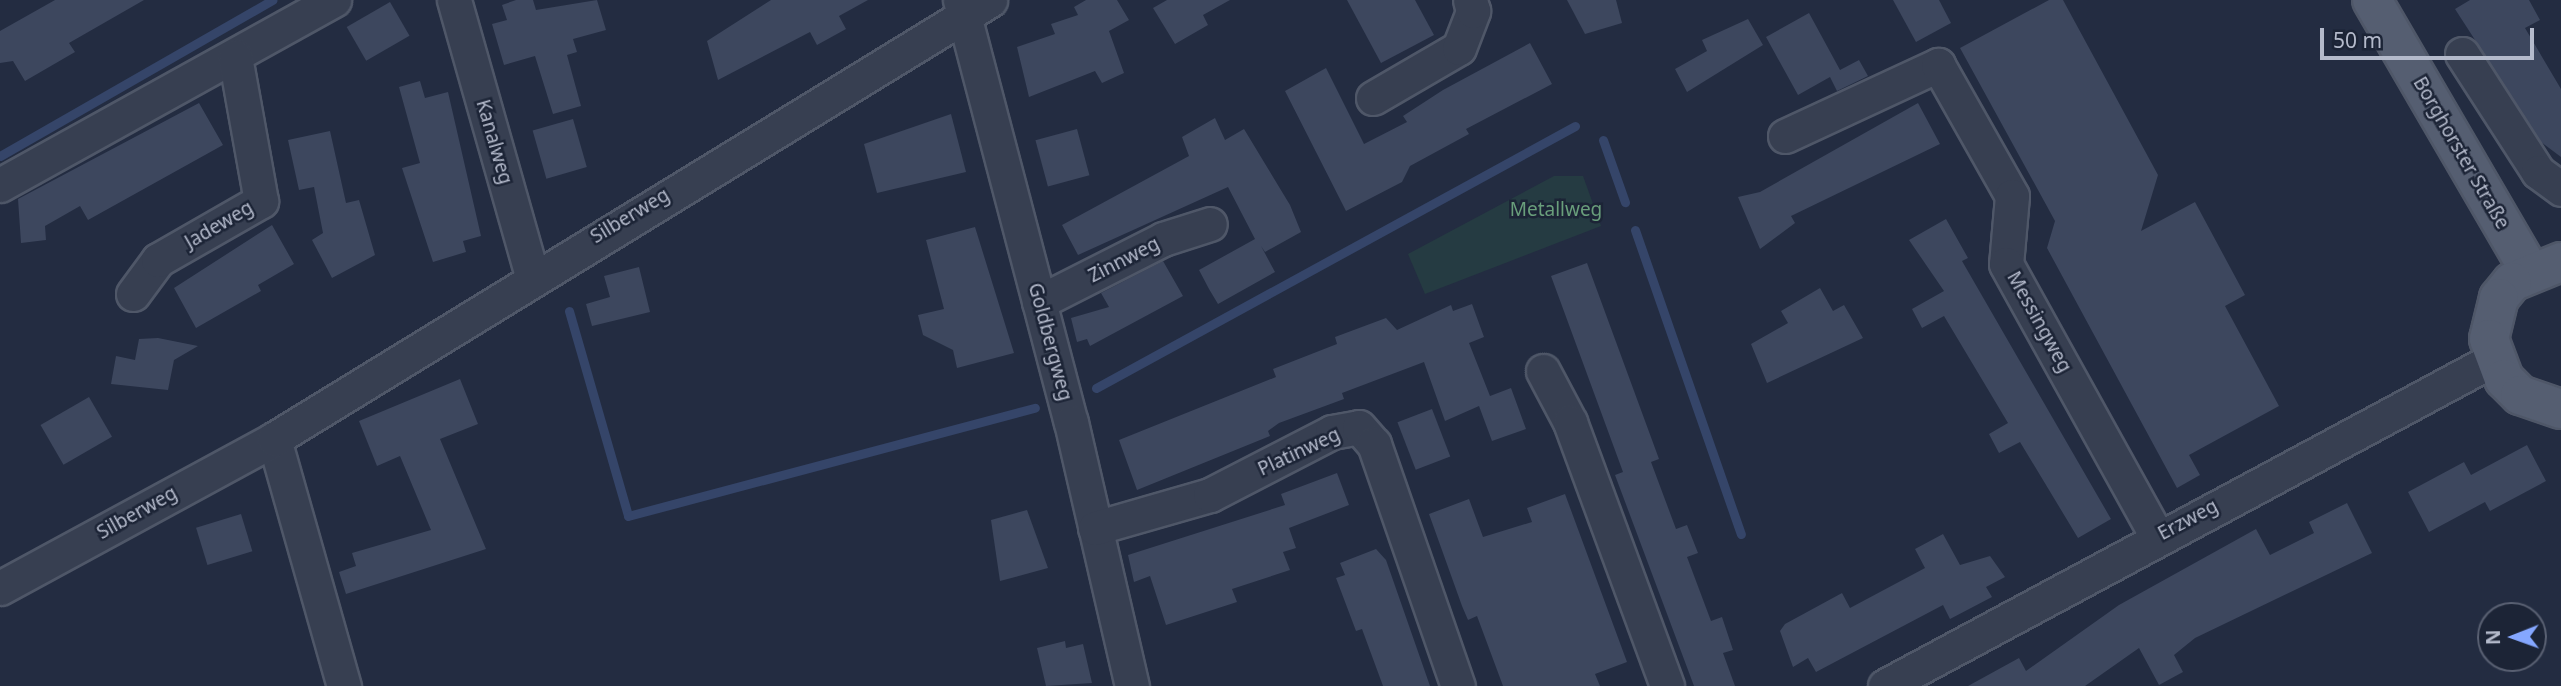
<!DOCTYPE html>
<meta charset="utf-8">
<style>
body{margin:0}
#map{position:relative;width:2561px;height:686px;overflow:hidden;background:#232c41;font-family:"Noto Sans",sans-serif}
div>[style]{position:absolute}
.green>*{inset:0;background:#253b42}
.stream>*{height:9px;margin:-4.5px;padding:0 4.5px;transform-origin:4.5px;border-radius:4.5px;background:#354569}
.building>*{inset:0;background:#3d475e;transform-origin:0 0}
.roads{filter:drop-shadow(2px 0 #4f5768) drop-shadow(-2px 0 #4f5768) drop-shadow(0 2px #4f5768) drop-shadow(0 -2px #4f5768)}
.minor>*{height:33px;margin:-16.5px;padding:0 16.5px;transform-origin:16.5px;border-radius:16.5px;background:#373f51}
.major>*{height:38px;margin:-19px;padding:0 19px;transform-origin:19px;border-radius:19px;background:#555e71}
span{translate:-50% -50%;white-space:nowrap;text-align:center;line-height:1.15;-webkit-text-stroke:5px #1c2436;paint-order:stroke}
.street-label{font-size:19px;color:#b4bacb}
.park-label{font-size:19px;color:#699e7b}
.north{position:absolute;left:2477px;top:602px;width:70px;height:70px;box-sizing:border-box;background:#1c2436;border:2px solid #596072;border-radius:50%;rotate:269deg;font-size:19px;font-weight:700;line-height:28px;text-align:center;color:#b4bacb}
.north::after{content:'';display:block;margin:auto;width:24px;height:32px;background:#85a7ff;clip-path:polygon(50% 0,100% 100%,50% 72%,0 100%)}
.scale{position:absolute;left:2320px;top:28px;width:214px;height:32px;box-sizing:border-box;border:4px solid #b4bacb;border-top:0;padding-left:9px;font-size:21px;line-height:24px;white-space:nowrap;color:#b4bacb;-webkit-text-stroke:5px #1c2436;paint-order:stroke}
</style>
<div id="map">
<div class="green">
<div style="clip-path:polygon(1554px 176px,1583px 176px,1601px 226px,1425px 294px,1408px 254px)"></div>
</div>
<div class="stream">
<div style="left:1603px;top:140px;width:66px;rotate:70.5deg"></div>
<div style="left:0;top:156px;width:314px;rotate:-29.8deg"></div>
<div style="left:1635px;top:230px;width:322px;rotate:70.8deg"></div>
<div style="left:569px;top:311px;width:213px;rotate:73.9deg"></div>
<div style="left:628px;top:516px;width:421px;rotate:-14.9deg"></div>
<div style="left:1096px;top:388px;width:546px;rotate:-28.68deg"></div>
</div>
<div class="building">
<div style="clip-path:polygon(55px 0,144px 0,69px 43px,75px 52px,25px 81px,13px 61px,0 63px,0 31px)"></div>
<div style="clip-path:polygon(516px 0,533px 0,536px 10px,597px 0,606px 30px,573px 39px,577px 52px,567px 55px,581px 106px,553px 114px,535px 56px,504px 65px,492px 24px,507px 20px,502px 5px)"></div>
<div style="clip-path:polygon(771px 0,868px 0,839px 16px,846px 29px,817px 45px,810px 32px,718px 80px,707px 41px)"></div>
<div style="clip-path:polygon(1086px 0,1117px 0,1129px 20px,1109px 31px,1124px 73px,1102px 83px,1095px 71px,1029px 97px,1017px 47px,1055px 34px,1051px 24px,1078px 15px,1074px 7px)"></div>
<div style="clip-path:polygon(1167px 0,1230px 0,1203px 15px,1208px 25px,1175px 44px,1153px 8px)"></div>
<div style="clip-path:polygon(1347px 0,1415px 0,1434px 35px,1381px 63px)"></div>
<div style="clip-path:polygon(1567px 0,1616px 0,1622px 23px,1585px 34px)"></div>
<div style="clip-path:polygon(1893px 0,1939px 0,1951px 23px,1916px 42px)"></div>
<div style="clip-path:polygon(2049px 0,2063px 0,2158px 175px,2141px 231px,2195px 202px,2245px 295px,2225px 306px,2279px 406px,2189px 455px,2200px 475px,2177px 488px,2047px 248px,2055px 221px,1960px 48px)"></div>
<div style="clip-path:polygon(2470px 0,2529px 0,2540px 20px,2525px 28px,2561px 89px,2561px 157px,2541px 142px,2455px 9px)"></div>
<div style="left:390px;top:2px;width:39px;height:50px;rotate:60deg"></div>
<div style="clip-path:polygon(1809px 13px,1840px 70px,1859px 60px,1868px 76px,1837px 91px,1830px 77px,1798px 95px,1766px 37px)"></div>
<div style="clip-path:polygon(1748px 19px,1763px 45px,1687px 92px,1675px 69px,1707px 51px,1702px 40px)"></div>
<div style="clip-path:polygon(1530px 43px,1552px 84px,1466px 129px,1469px 134px,1410px 166px,1402px 182px,1346px 211px,1285px 91px,1326px 68px,1364px 144px,1407px 122px,1403px 116px,1443px 90px)"></div>
<div style="clip-path:polygon(420px 81px,425px 98px,448px 92px,481px 236px,463px 241px,466px 252px,433px 262px,402px 168px,420px 163px,399px 87px)"></div>
<div style="clip-path:polygon(199px 103px,223px 145px,88px 220px,80px 206px,45px 226px,46px 240px,21px 243px,18px 199px)"></div>
<div style="clip-path:polygon(1918px 103px,1940px 144px,1791px 216px,1795px 223px,1760px 249px,1738px 197px,1760px 192px)"></div>
<div style="clip-path:polygon(951px 114px,966px 172px,877px 193px,864px 144px)"></div>
<div style="clip-path:polygon(1215px 118px,1225px 140px,1244px 129px,1290px 205px,1301px 232px,1265px 252px,1261px 246px,1275px 272px,1218px 304px,1209px 289px,1199px 270px,1255px 239px,1228px 187px,1078px 255px,1062px 225px,1189px 156px,1182px 137px)"></div>
<div style="left:573px;top:119px;width:50px;height:42px;rotate:74deg"></div>
<div style="left:1077px;top:129px;width:48px;height:43px;rotate:75deg"></div>
<div style="clip-path:polygon(330px 131px,346px 203px,359px 200px,375px 255px,332px 278px,312px 240px,323px 233px,314px 187px,299px 190px,288px 140px)"></div>
<div style="clip-path:polygon(1946px 219px,1968px 258px,1962px 261px,2111px 519px,2078px 538px,2020px 442px,1999px 453px,1989px 434px,2008px 423px,1944px 316px,1922px 328px,1912px 309px,1944px 291px,1909px 240px)"></div>
<div style="clip-path:polygon(272px 225px,294px 264px,258px 285px,261px 291px,196px 328px,174px 288px)"></div>
<div style="clip-path:polygon(975px 227px,1014px 353px,957px 368px,953px 350px,923px 335px,918px 315px,944px 309px,926px 240px)"></div>
<div style="clip-path:polygon(1163px 261px,1183px 296px,1090px 346px,1087px 339px,1077px 342px,1071px 318px,1109px 307px,1101px 293px)"></div>
<div style="clip-path:polygon(1587px 263px,1659px 459px,1651px 462px,1676px 529px,1687px 525px,1698px 553px,1687px 557px,1711px 621px,1722px 617px,1733px 650px,1723px 653px,1735px 686px,1694px 686px,1615px 475px,1623px 472px,1551px 276px)"></div>
<div style="clip-path:polygon(639px 267px,650px 312px,592px 326px,586px 304px,610px 297px,604px 276px)"></div>
<div style="clip-path:polygon(1820px 288px,1833px 311px,1844px 305px,1863px 338px,1767px 383px,1751px 344px,1788px 323px,1781px 311px)"></div>
<div style="clip-path:polygon(1472px 304px,1484px 337px,1469px 343px,1490px 396px,1511px 388px,1526px 429px,1492px 441px,1479px 406px,1445px 421px,1424px 362px,1342px 393px,1344px 399px,1279px 423px,1268px 431px,1270px 436px,1137px 490px,1119px 440px,1276px 377px,1273px 369px,1337px 344px,1335px 337px,1386px 318px,1397px 330px,1451px 305px,1453px 311px)"></div>
<div style="clip-path:polygon(158px 338px,198px 346px,174px 360px,168px 390px,111px 384px,116px 356px,135px 360px,139px 339px)"></div>
<div style="clip-path:polygon(460px 379px,478px 424px,440px 439px,486px 549px,346px 594px,339px 572px,356px 566px,352px 553px,431px 530px,400px 456px,377px 466px,359px 421px)"></div>
<div style="left:89px;top:397px;width:46px;height:56px;rotate:60deg"></div>
<div style="left:1432px;top:409px;width:51px;height:37px;rotate:69deg"></div>
<div style="clip-path:polygon(2527px 445px,2546px 481px,2490px 511px,2485px 502px,2429px 532px,2408px 492px,2464px 462px,2471px 475px)"></div>
<div style="clip-path:polygon(1337px 473px,1349px 505px,1289px 528px,1296px 548px,1283px 552px,1290px 570px,1232px 589px,1237px 602px,1166px 625px,1150px 576px,1134px 582px,1128px 555px,1285px 505px,1281px 494px)"></div>
<div style="clip-path:polygon(1565px 494px,1627px 662px,1595px 674px,1600px 686px,1503px 686px,1477px 616px,1468px 620px,1462px 606px,1429px 514px,1469px 499px,1483px 537px,1532px 522px,1527px 508px)"></div>
<div style="clip-path:polygon(2347px 503px,2372px 553px,2195px 638px,2174px 655px,2183px 672px,2159px 685px,2139px 648px,2085px 686px,1968px 686px,2019px 658px,2026px 671px,2119px 605px,2256px 529px,2270px 555px,2314px 533px,2309px 522px)"></div>
<div style="clip-path:polygon(1027px 510px,1048px 568px,1000px 581px,991px 520px)"></div>
<div style="left:241px;top:514px;width:39px;height:47px;rotate:73deg"></div>
<div style="clip-path:polygon(1943px 534px,1960px 565px,1990px 556px,2005px 577px,1986px 587px,1992px 597px,1950px 619px,1943px 605px,1816px 672px,1808px 658px,1793px 667px,1780px 631px,1785px 624px,1842px 593px,1850px 608px,1925px 568px,1915px 549px)"></div>
<div style="clip-path:polygon(1376px 549px,1386px 560px,1430px 686px,1383px 686px,1362px 629px,1356px 631px,1336px 578px,1345px 575px,1340px 563px)"></div>
<div style="clip-path:polygon(1065px 641px,1066px 648px,1083px 644px,1092px 683px,1046px 686px,1037px 648px)"></div>
</div>
<div class="roads">
<div class="minor">
<div style="left:454px;top:0;width:286px;rotate:74.2deg"></div>
<div style="left:960px;top:0;width:436px;rotate:75.3deg"></div>
<div style="left:1071px;top:422px;width:271px;rotate:77deg"></div>
<div style="left:2462px;top:54px;width:140px;rotate:57.2deg"></div>
<div style="left:2538px;top:172px;width:29px;rotate:36deg"></div>
<div style="left:1373px;top:98px;width:99px;rotate:-30.2deg"></div>
<div style="left:1459px;top:48px;width:40px;rotate:-69deg"></div>
<div style="left:1473px;top:11px;width:11px;rotate:-105deg"></div>
<div style="left:1785px;top:136px;width:169px;rotate:-24.9deg"></div>
<div style="left:1938px;top:65px;width:150px;rotate:60.5deg"></div>
<div style="left:2012px;top:196px;width:68px;rotate:95deg"></div>
<div style="left:2006px;top:264px;width:311px;rotate:61deg"></div>
<div style="left:0;top:185px;width:382px;rotate:-29deg"></div>
<div style="left:133px;top:294px;width:42px;rotate:-53.7deg"></div>
<div style="left:158px;top:260px;width:119px;rotate:-29.8deg"></div>
<div style="left:261px;top:201px;width:147px;rotate:-100.2deg"></div>
<div style="left:1039px;top:302px;width:139px;rotate:-26.9deg"></div>
<div style="left:1163px;top:239px;width:49px;rotate:-17.7deg"></div>
<div style="left:1543px;top:371px;width:58px;rotate:62.1deg"></div>
<div style="left:1570px;top:422px;width:281px;rotate:69.8deg"></div>
<div style="left:274px;top:439px;width:257px;rotate:74.2deg"></div>
<div style="left:1095px;top:528px;width:120px;rotate:-16deg"></div>
<div style="left:1210px;top:495px;width:137px;rotate:-27.3deg"></div>
<div style="left:1332px;top:432px;width:27px;rotate:-10deg"></div>
<div style="left:1359px;top:427px;width:23px;rotate:49deg"></div>
<div style="left:1374px;top:444px;width:256px;rotate:70.9deg"></div>
<div style="left:0;top:588px;width:312px;rotate:-28.5deg"></div>
<div style="left:274px;top:439px;width:840px;rotate:-31.51deg"></div>
<div style="left:1885px;top:686px;width:691px;rotate:-28.23deg"></div>
</div>
<div class="major">
<div style="left:2372px;top:0;width:312px;rotate:59.8deg"></div>
<div style="left:2561px;top:262px;width:53px;rotate:157.8deg"></div>
<div style="left:2512px;top:282px;width:21px;rotate:129deg"></div>
<div style="left:2499px;top:298px;width:42px;rotate:103.7deg"></div>
<div style="left:2489px;top:339px;width:43px;rotate:69.4deg"></div>
<div style="left:2504px;top:379px;width:23px;rotate:45deg"></div>
<div style="left:2520px;top:395px;width:43px;rotate:18.9deg"></div>
</div>
</div>
<div class="street-label">
<span style="left:494px;top:142px;rotate:74deg">Kanalweg</span>
<span style="left:2461px;top:153px;rotate:60deg">Borghorster Straße</span>
<span style="left:630px;top:216px;rotate:-31deg">Silberweg</span>
<span style="left:219px;top:225px;rotate:-30deg">Jadeweg</span>
<span style="left:1124px;top:260px;rotate:-27deg">Zinnweg</span>
<span style="left:2039px;top:322px;rotate:61deg">Messingweg</span>
<span style="left:1050px;top:342px;rotate:75deg">Goldbergweg</span>
<span style="left:1299px;top:452px;rotate:-25deg">Platinweg</span>
<span style="left:137px;top:513px;rotate:-29deg">Silberweg</span>
<span style="left:2188px;top:520px;rotate:-28deg">Erzweg</span>
</div>
<div class="park-label">
<span style="left:1556px;top:210px">Metallweg</span>
</div>
<div class="north">N</div>
<div class="scale">50 m</div>
</div>
